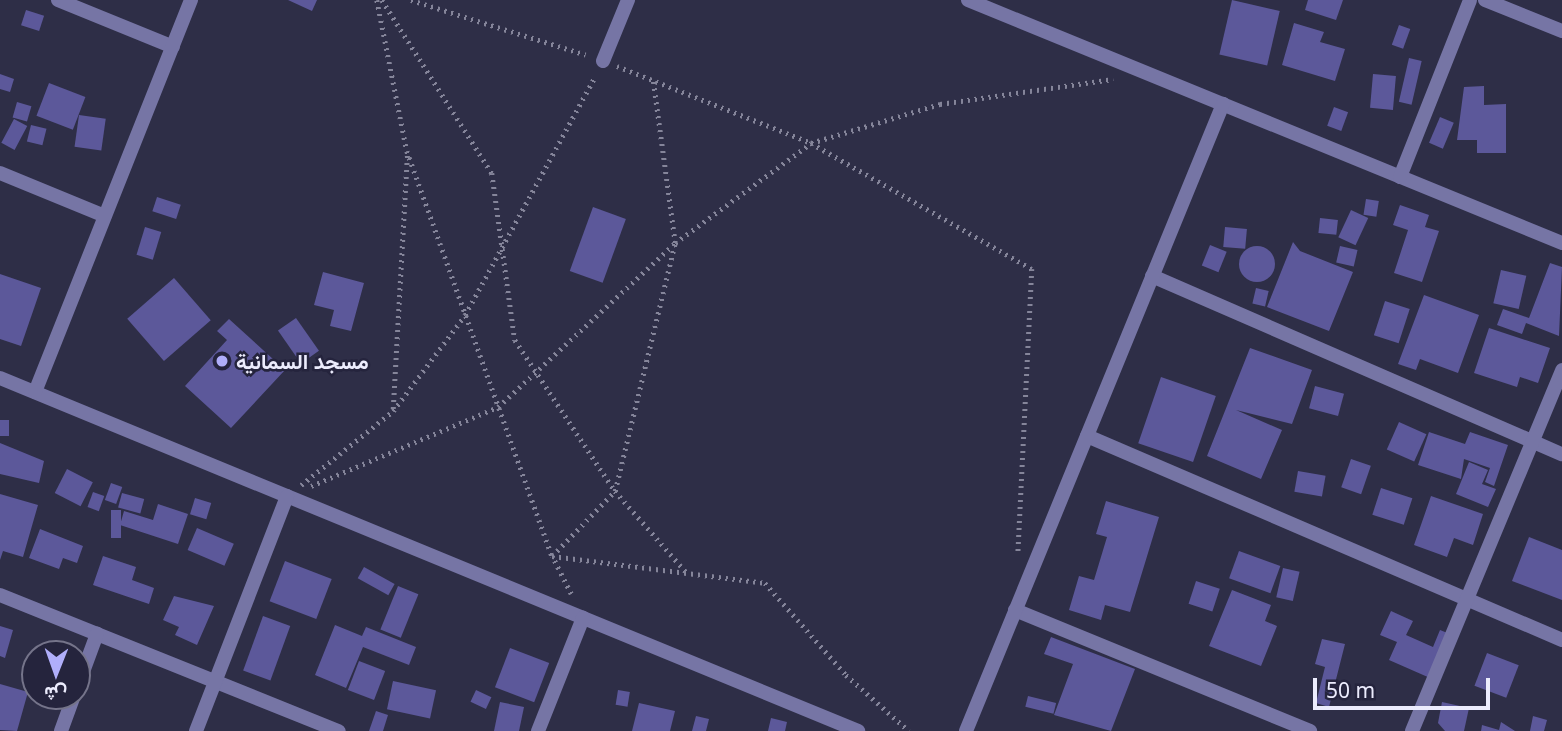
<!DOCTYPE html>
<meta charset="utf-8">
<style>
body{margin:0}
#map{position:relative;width:1562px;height:731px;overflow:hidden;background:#2e2e47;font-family:"Noto Sans",Vazirmatn,sans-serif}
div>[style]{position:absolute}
.building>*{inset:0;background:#5c589a;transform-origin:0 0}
.round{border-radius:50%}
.path>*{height:4.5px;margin-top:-2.25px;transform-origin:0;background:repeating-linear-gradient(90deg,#85859a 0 2px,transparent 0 7px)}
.minor>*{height:14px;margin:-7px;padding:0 7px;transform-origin:7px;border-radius:7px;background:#7675a5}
.dots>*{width:19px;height:19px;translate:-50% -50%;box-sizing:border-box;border:4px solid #25243d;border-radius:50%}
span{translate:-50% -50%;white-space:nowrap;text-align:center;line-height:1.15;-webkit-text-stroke:5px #25243d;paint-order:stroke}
.poi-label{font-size:21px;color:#ececfd;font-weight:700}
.left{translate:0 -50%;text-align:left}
.north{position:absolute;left:21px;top:640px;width:70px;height:70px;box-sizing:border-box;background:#25243d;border:2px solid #75748a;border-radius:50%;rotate:181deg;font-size:19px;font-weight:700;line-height:28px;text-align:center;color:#ececfd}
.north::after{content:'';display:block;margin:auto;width:24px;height:32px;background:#b0aefa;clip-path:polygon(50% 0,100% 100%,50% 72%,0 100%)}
.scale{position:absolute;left:1313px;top:678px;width:177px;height:32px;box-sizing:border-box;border:4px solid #ececfd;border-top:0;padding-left:9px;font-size:21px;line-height:24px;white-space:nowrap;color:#ececfd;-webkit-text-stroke:5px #25243d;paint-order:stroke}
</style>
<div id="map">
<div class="building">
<div style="clip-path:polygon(288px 0,317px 0,312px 11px)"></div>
<div style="left:1232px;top:0;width:49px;height:56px;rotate:13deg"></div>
<div style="clip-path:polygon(1308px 0,1343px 0,1336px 20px,1305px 10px)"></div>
<div style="left:26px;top:10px;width:19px;height:16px;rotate:18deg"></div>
<div style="clip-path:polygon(1294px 23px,1324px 32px,1320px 42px,1345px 49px,1335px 81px,1282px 65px)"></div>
<div style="left:1399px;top:25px;width:12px;height:21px;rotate:20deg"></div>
<div style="left:1409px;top:58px;width:13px;height:45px;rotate:13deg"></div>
<div style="clip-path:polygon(0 74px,14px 79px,10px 92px,0 89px)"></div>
<div style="left:1373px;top:74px;width:23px;height:34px;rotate:5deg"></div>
<div style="left:49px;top:83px;width:39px;height:35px;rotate:21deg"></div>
<div style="clip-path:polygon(1484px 86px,1484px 105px,1506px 104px,1506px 153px,1477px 153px,1477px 140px,1457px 140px,1464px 87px)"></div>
<div style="left:17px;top:102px;width:15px;height:16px;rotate:16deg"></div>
<div style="left:1334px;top:107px;width:15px;height:20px;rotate:20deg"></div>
<div style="left:79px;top:115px;width:27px;height:32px;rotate:8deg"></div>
<div style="left:1440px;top:117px;width:15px;height:28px;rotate:23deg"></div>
<div style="left:14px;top:119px;width:15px;height:27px;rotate:28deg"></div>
<div style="left:31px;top:125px;width:16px;height:17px;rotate:14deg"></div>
<div style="left:157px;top:197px;width:25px;height:15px;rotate:18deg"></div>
<div style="left:1366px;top:199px;width:13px;height:16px;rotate:9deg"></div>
<div style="clip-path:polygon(1400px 205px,1429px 215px,1425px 227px,1439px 231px,1422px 282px,1394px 273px,1408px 230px,1393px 225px)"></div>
<div style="left:593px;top:207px;width:35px;height:68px;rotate:20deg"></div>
<div style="left:1351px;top:210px;width:19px;height:30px;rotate:25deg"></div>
<div style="left:1320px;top:218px;width:18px;height:15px;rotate:6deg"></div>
<div style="left:145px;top:227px;width:17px;height:29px;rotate:17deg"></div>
<div style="left:1225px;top:227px;width:22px;height:20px;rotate:5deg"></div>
<div style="clip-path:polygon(1293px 242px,1300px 251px,1353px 272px,1329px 331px,1267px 307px)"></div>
<div style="left:1210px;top:245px;width:18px;height:22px;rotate:22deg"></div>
<div class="round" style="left:1239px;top:246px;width:36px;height:36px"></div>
<div style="left:1340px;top:246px;width:18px;height:17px;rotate:13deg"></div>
<div style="clip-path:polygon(1550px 263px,1562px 267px,1559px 336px,1526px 323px,1522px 334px,1497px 325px,1503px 309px,1529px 318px)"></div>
<div style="left:1501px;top:270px;width:26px;height:34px;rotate:13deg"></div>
<div style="clip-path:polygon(323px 272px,364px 283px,351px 331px,330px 326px,334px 310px,314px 305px)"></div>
<div style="clip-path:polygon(0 274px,41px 288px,21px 346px,0 339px)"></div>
<div style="left:174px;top:278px;width:56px;height:62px;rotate:49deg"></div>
<div style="left:1256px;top:288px;width:13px;height:16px;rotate:13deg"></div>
<div style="clip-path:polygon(1424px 295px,1479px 315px,1458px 373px,1420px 359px,1416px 370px,1398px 364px)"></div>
<div style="left:1385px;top:301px;width:26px;height:36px;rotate:18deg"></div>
<div style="left:296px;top:318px;width:40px;height:22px;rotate:55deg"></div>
<div style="clip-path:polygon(229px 319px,285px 370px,231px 428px,185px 386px,227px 340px,217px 331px)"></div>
<div style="clip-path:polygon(1489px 328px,1550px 348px,1538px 383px,1520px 377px,1517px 387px,1474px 373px)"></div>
<div style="clip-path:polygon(1250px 348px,1312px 370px,1292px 424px,1236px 410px,1282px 430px,1261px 479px,1207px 456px)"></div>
<div style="left:1161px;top:377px;width:58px;height:70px;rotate:19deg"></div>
<div style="left:1315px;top:386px;width:30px;height:23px;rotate:15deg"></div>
<div style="left:9px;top:420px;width:16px;height:9px;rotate:90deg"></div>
<div style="left:1399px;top:422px;width:30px;height:30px;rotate:24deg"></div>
<div style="clip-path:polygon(1429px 432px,1465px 444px,1470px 432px,1508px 445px,1494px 486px,1485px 482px,1490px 468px,1464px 459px,1461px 479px,1418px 465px)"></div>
<div style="clip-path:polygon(0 443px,44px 461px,39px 483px,0 474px)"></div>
<div style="left:1351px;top:459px;width:21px;height:30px;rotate:19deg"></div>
<div style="clip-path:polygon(1469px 462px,1488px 470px,1482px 484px,1496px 489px,1488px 507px,1456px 494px)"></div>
<div style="left:67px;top:469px;width:29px;height:27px;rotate:27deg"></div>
<div style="left:1298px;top:471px;width:28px;height:21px;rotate:10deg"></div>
<div style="left:111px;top:483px;width:12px;height:18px;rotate:20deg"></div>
<div style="left:1381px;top:488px;width:33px;height:28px;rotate:18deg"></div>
<div style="left:93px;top:492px;width:12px;height:16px;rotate:20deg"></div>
<div style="left:122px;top:493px;width:23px;height:15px;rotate:15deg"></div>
<div style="clip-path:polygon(0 494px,38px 505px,23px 557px,3px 551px,0 560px)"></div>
<div style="clip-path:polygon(1431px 496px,1483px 514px,1473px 545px,1454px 538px,1447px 557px,1414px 545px)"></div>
<div style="left:195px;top:498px;width:17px;height:17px;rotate:17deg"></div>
<div style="clip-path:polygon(1106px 501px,1159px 517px,1130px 612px,1105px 605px,1101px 620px,1069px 610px,1079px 576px,1094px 580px,1107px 537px,1096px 534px)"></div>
<div style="clip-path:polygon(158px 504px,188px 514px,178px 544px,120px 525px,124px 511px,153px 520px)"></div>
<div style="left:111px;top:510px;width:10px;height:28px"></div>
<div style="left:197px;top:528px;width:40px;height:24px;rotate:23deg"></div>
<div style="clip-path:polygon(40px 529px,83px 546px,77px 563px,63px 558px,59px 569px,29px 558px)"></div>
<div style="clip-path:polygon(1529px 537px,1562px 550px,1562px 600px,1512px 581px)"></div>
<div style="left:1239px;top:551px;width:44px;height:29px;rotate:20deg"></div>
<div style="clip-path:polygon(103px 556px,136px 567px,132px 580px,154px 588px,149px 604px,93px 585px)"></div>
<div style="left:285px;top:561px;width:50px;height:43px;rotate:21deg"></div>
<div style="left:364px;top:567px;width:35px;height:13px;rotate:29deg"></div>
<div style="left:1283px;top:568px;width:17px;height:30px;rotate:13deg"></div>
<div style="left:1196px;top:581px;width:25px;height:24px;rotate:18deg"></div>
<div style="left:398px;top:586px;width:22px;height:47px;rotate:22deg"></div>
<div style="clip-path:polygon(1232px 590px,1271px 605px,1265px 621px,1277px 626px,1261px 666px,1209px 646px)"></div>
<div style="clip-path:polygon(174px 596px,214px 606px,197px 645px,175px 635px,179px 627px,163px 620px)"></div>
<div style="clip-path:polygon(1391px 611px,1413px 621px,1406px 635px,1433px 647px,1440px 630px,1450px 634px,1430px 678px,1389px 660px,1397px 642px,1380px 635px)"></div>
<div style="left:263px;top:616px;width:29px;height:58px;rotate:20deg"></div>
<div style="clip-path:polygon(335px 625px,362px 636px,366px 627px,416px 647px,409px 665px,363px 647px,346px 688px,315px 675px)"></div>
<div style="clip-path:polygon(0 626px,13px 630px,5px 658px,0 656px)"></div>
<div style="clip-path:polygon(1051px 637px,1135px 669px,1111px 731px,1054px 715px,1073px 664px,1044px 654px)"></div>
<div style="clip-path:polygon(1322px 639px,1345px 644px,1329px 707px,1316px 703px,1325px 667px,1315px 664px)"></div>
<div style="left:510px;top:648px;width:42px;height:42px;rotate:21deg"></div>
<div style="left:1487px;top:653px;width:34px;height:35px;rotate:21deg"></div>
<div style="left:359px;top:661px;width:28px;height:31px;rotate:21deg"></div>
<div style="left:393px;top:681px;width:44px;height:29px;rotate:12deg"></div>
<div style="clip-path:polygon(0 684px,28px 692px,17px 731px,0 730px)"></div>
<div style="left:476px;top:690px;width:17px;height:13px;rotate:25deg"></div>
<div style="left:618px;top:690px;width:12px;height:15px;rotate:9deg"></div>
<div style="left:1028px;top:696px;width:29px;height:11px;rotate:14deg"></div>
<div style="clip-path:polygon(500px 702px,524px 707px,519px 731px,494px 731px)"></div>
<div style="clip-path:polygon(1442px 702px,1469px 708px,1464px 731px,1445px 731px,1438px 723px)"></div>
<div style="clip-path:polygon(639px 703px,675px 711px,670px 731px,632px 731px)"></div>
<div style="clip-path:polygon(376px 711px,388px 715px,383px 731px,369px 731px)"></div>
<div style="clip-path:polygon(696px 716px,709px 719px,706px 731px,692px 731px)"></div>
<div style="clip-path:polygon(1533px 716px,1547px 720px,1544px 731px,1530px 731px)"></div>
<div style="clip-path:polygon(771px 718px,787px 722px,785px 731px,768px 731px)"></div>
<div style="clip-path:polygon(1501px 722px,1515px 731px,1481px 731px,1482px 725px,1499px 730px)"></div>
</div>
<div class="path">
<div style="left:377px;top:0;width:154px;rotate:78.8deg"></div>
<div style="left:407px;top:151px;width:430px;rotate:70.3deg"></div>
<div style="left:552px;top:556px;width:215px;rotate:7.2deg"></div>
<div style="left:765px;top:583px;width:123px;rotate:48.6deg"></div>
<div style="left:846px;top:675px;width:84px;rotate:41.6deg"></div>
<div style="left:382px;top:0;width:205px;rotate:57.6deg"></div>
<div style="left:492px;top:173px;width:169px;rotate:82.2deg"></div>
<div style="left:515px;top:340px;width:181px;rotate:56.5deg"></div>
<div style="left:615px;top:491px;width:109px;rotate:48.7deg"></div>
<div style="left:411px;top:0;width:183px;rotate:17.4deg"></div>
<div style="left:617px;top:66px;width:209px;rotate:21.6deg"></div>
<div style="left:811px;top:143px;width:254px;rotate:29.7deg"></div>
<div style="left:1032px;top:269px;width:284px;rotate:92.8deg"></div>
<div style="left:393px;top:409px;width:254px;rotate:-86.8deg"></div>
<div style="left:301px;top:485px;width:118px;rotate:-38.8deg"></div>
<div style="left:393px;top:411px;width:120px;rotate:-53.1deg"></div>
<div style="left:465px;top:315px;width:271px;rotate:-61.4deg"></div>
<div style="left:311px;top:486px;width:203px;rotate:-22.9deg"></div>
<div style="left:498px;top:407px;width:241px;rotate:-42.8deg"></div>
<div style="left:675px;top:243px;width:169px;rotate:-36.3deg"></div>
<div style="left:811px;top:143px;width:135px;rotate:-16.8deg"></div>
<div style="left:940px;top:104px;width:175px;rotate:-8.2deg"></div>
<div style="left:571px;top:594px;width:42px;rotate:-116.6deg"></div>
<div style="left:552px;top:556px;width:91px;rotate:-45.9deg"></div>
<div style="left:615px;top:491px;width:255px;rotate:-76.4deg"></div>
<div style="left:675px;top:243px;width:163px;rotate:-97.7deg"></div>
</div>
<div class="minor">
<div style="left:58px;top:0;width:124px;rotate:22.2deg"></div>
<div style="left:968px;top:0;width:642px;rotate:22.25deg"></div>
<div style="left:1485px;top:0;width:83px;rotate:21.9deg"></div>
<div style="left:603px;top:61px;width:66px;rotate:-67.7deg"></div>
<div style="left:0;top:173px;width:113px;rotate:22.3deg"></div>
<div style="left:1400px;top:177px;width:190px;rotate:-68.4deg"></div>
<div style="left:1152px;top:276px;width:447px;rotate:23.5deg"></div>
<div style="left:0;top:378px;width:928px;rotate:22.36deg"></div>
<div style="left:35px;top:392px;width:422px;rotate:-68.3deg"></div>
<div style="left:1087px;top:436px;width:517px;rotate:23.24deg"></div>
<div style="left:0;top:595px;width:365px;rotate:21.9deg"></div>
<div style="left:1015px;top:610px;width:319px;rotate:22.3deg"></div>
<div style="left:77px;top:688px;width:58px;rotate:-69.7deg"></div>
<div style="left:61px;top:731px;width:37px;rotate:-70deg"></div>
<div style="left:196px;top:731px;width:252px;rotate:-68.8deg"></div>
<div style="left:538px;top:731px;width:122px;rotate:-68.3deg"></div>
<div style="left:966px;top:731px;width:678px;rotate:-67.71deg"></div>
<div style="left:1412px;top:731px;width:391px;rotate:-67.4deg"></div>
</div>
<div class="dots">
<div style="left:222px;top:361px;background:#b0aefa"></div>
</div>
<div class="poi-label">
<span class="left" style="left:236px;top:361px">مسجد السمانية</span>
</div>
<div class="north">ش</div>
<div class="scale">50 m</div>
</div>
